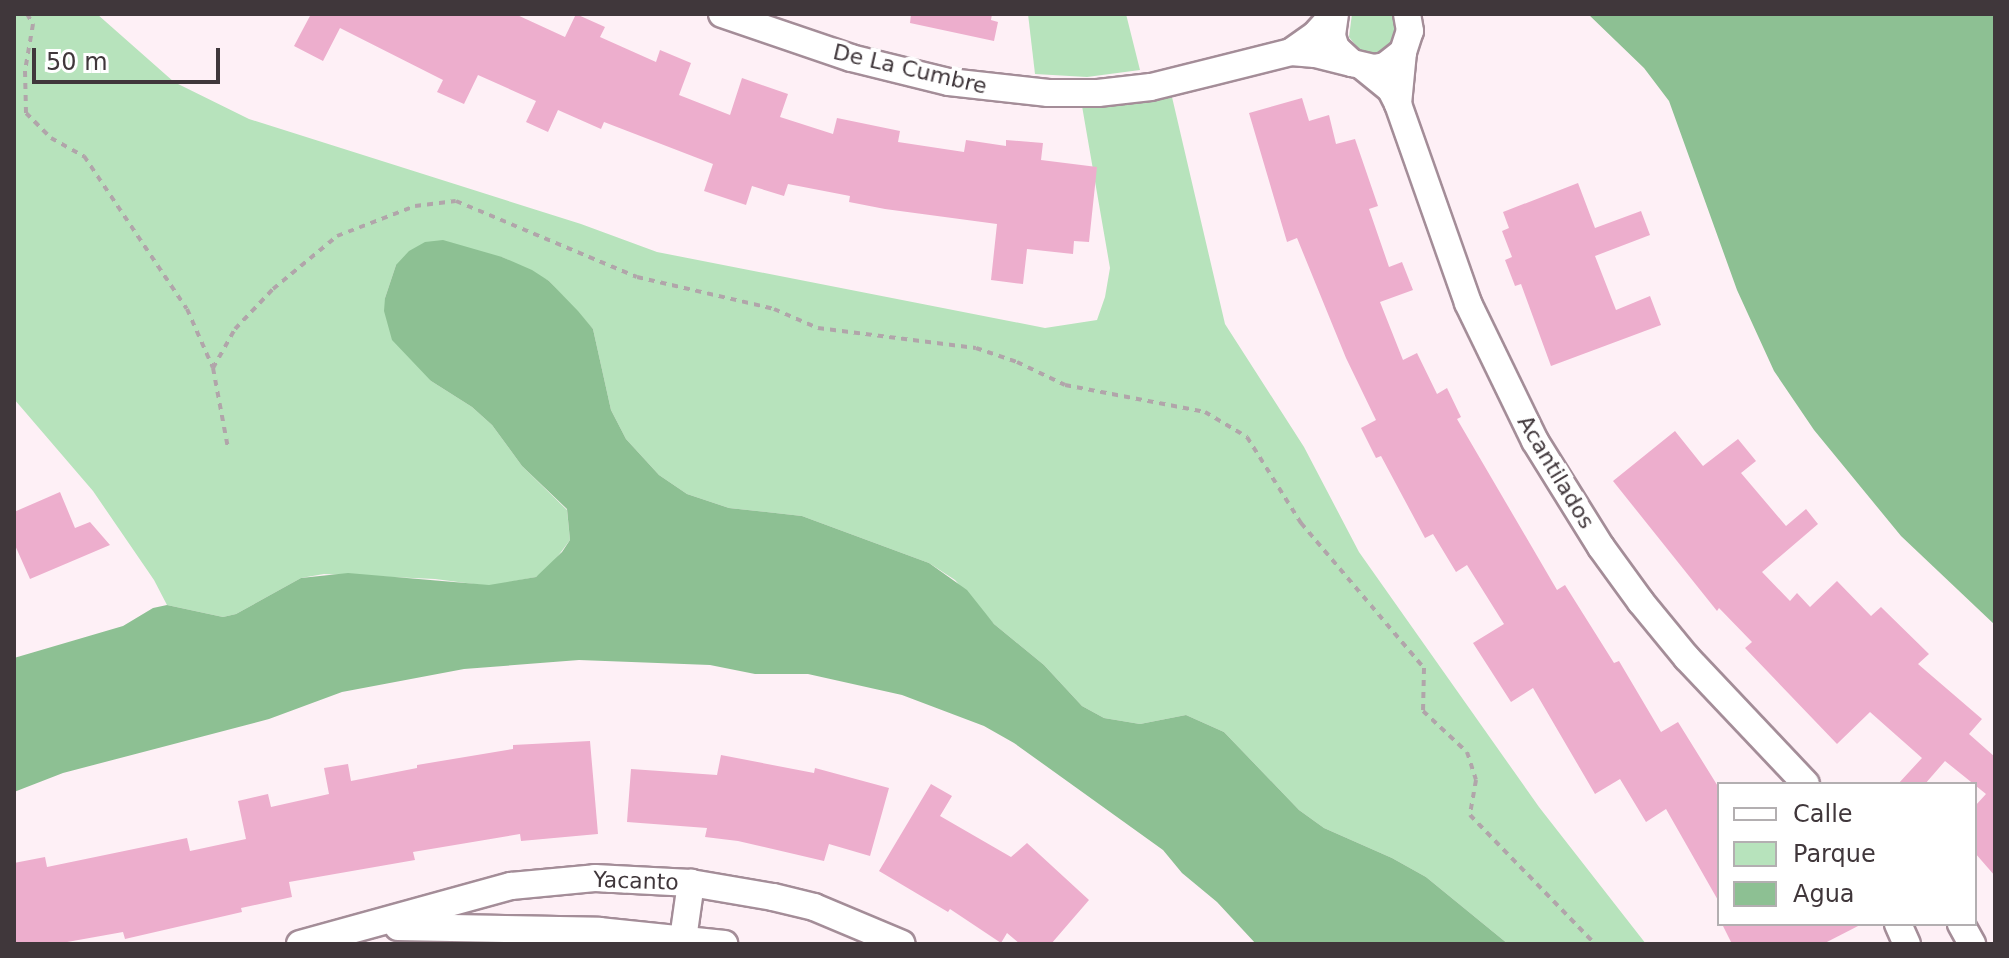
<!DOCTYPE html>
<style>
body{margin:0}
#map{position:relative;width:2009px;height:958px;overflow:hidden;background:#fef0f6;font-family:"DejaVu Sans",sans-serif}
div>[style]{position:absolute}
.green>*{inset:0;background:#b7e3bc}
.water>*{inset:0;background:#8dc093}
.building>*{inset:0;background:#edaecd}
.path>*{height:4px;margin-top:-2px;transform-origin:0;background:repeating-linear-gradient(90deg,#b1a5aa 0 6px,transparent 0 12px)}
.roads{filter:drop-shadow(2px 0 #a48d98) drop-shadow(-2px 0 #a48d98) drop-shadow(0 2px #a48d98) drop-shadow(0 -2px #a48d98)}
.minor>*{height:26px;margin:-13px;padding:0 13px;transform-origin:13px;border-radius:13px;background:#fff}
span{translate:-50% -50%;white-space:nowrap;text-align:center;line-height:1.15;-webkit-text-stroke:8px #fff;paint-order:stroke}
.street-label{font-size:22px;color:#40373b}
.frame{position:absolute;inset:0;border:16px solid #40373b;pointer-events:none}
.legend{position:absolute;left:1717px;top:782px;width:260px;height:144px;box-sizing:border-box;background:#fff;border:2px solid #b3afb1;margin:0;padding:10px 14px;list-style:none;font-size:24px;color:#40373b}
.legend li{display:flex;align-items:center;gap:16px;height:40px}
.legend b{width:40px;border:2px solid #b3afb1}
.scale{position:absolute;left:32px;top:48px;width:188px;height:36px;box-sizing:border-box;border:4px solid #40373b;border-top:0;padding-left:10px;font-size:24px;line-height:28px;white-space:nowrap;color:#40373b;-webkit-text-stroke:6px #fff;paint-order:stroke}
</style>
<div id="map">
<div class="green">
<div style="clip-path:polygon(14px 14px,97px 14px,174px 82px,249px 119px,581px 224px,657px 252px,1045px 328px,1097px 320px,1105px 297px,1110px 268px,1082px 106px,1172px 97px,1225px 324px,1304px 447px,1359px 552px,1539px 807px,1646px 944px,1508px 944px,1426px 877px,1392px 858px,1324px 828px,1299px 810px,1224px 732px,1186px 715px,1140px 724px,1104px 718px,1082px 706px,1044px 665px,994px 624px,955px 580px,929px 563px,802px 516px,729px 508px,687px 494px,659px 475px,626px 439px,611px 410px,593px 329px,549px 281px,502px 257px,396px 265px,385px 298px,431px 381px,472px 407px,492px 425px,522px 466px,567px 510px,570px 540px,549px 568px,536px 577px,489px 586px,435px 579px,324px 574px,301px 578px,236px 614px,223px 617px,167px 605px,154px 580px,93px 491px,14px 399px)"></div>
<div style="clip-path:polygon(1028px 14px,1126px 14px,1140px 70px,1087px 77px,1035px 74px)"></div>
<div style="clip-path:polygon(1352px 14px,1396px 14px,1398px 39px,1386px 51px,1378px 54px,1360px 51px,1349px 37px)"></div>
</div>
<div class="water">
<div style="clip-path:polygon(1588px 14px,1995px 14px,1995px 625px,1901px 536px,1814px 430px,1774px 371px,1737px 290px,1669px 101px,1644px 68px)"></div>
<div style="clip-path:polygon(443px 240px,502px 257px,532px 270px,549px 281px,578px 311px,593px 329px,611px 410px,626px 439px,659px 475px,687px 494px,729px 508px,802px 516px,929px 563px,967px 590px,994px 624px,1044px 665px,1082px 706px,1104px 718px,1140px 724px,1186px 715px,1224px 732px,1299px 810px,1324px 828px,1392px 858px,1426px 877px,1508px 944px,1256px 944px,1217px 902px,1182px 873px,1163px 850px,1014px 743px,984px 726px,902px 695px,808px 674px,755px 674px,710px 665px,579px 660px,464px 669px,342px 692px,269px 719px,63px 773px,14px 792px,14px 658px,123px 626px,153px 608px,167px 605px,223px 617px,236px 614px,301px 578px,348px 573px,489px 585px,536px 577px,562px 552px,570px 540px,567px 509px,522px 466px,492px 425px,472px 407px,431px 381px,392px 340px,384px 311px,385px 298px,396px 265px,409px 251px,425px 242px)"></div>
</div>
<div class="building">
<div style="clip-path:polygon(311px 14px,515px 14px,565px 37px,576px 14px,605px 27px,600px 37px,656px 62px,660px 50px,691px 63px,679px 95px,730px 115px,742px 78px,788px 94px,780px 117px,833px 134px,837px 118px,900px 131px,898px 142px,964px 152px,966px 140px,1006px 146px,1006px 140px,1043px 143px,1041px 160px,1097px 167px,1089px 242px,1074px 241px,1073px 254px,1027px 249px,1023px 284px,991px 280px,997px 224px,885px 209px,849px 202px,850px 196px,788px 184px,784px 196px,752px 186px,746px 205px,704px 191px,713px 164px,604px 122px,601px 129px,558px 110px,548px 132px,526px 122px,536px 101px,478px 75px,464px 104px,437px 92px,443px 80px,340px 28px,323px 61px,294px 46px)"></div>
<div style="clip-path:polygon(911px 14px,992px 14px,991px 20px,998px 22px,994px 41px,910px 23px)"></div>
<div style="clip-path:polygon(1302px 98px,1309px 121px,1329px 115px,1336px 144px,1355px 139px,1378px 206px,1369px 209px,1389px 267px,1402px 262px,1413px 290px,1380px 302px,1403px 360px,1417px 353px,1437px 394px,1447px 388px,1461px 417px,1457px 419px,1557px 590px,1565px 585px,1614px 663px,1619px 661px,1661px 732px,1678px 722px,1719px 788px,1719px 902px,1666px 809px,1646px 822px,1620px 779px,1595px 794px,1533px 688px,1511px 702px,1473px 643px,1504px 624px,1467px 565px,1456px 572px,1433px 534px,1425px 538px,1381px 456px,1376px 458px,1361px 428px,1376px 420px,1346px 358px,1297px 238px,1287px 242px,1249px 113px)"></div>
<div style="clip-path:polygon(1578px 183px,1595px 228px,1641px 211px,1650px 235px,1595px 256px,1616px 310px,1650px 296px,1661px 325px,1551px 366px,1521px 284px,1515px 286px,1505px 260px,1512px 257px,1502px 231px,1509px 228px,1503px 212px)"></div>
<div style="clip-path:polygon(1675px 431px,1703px 466px,1738px 439px,1756px 461px,1741px 473px,1786px 526px,1806px 509px,1818px 524px,1762px 572px,1790px 601px,1797px 593px,1810px 607px,1837px 581px,1871px 616px,1881px 607px,1929px 654px,1918px 664px,1982px 719px,1969px 734px,1995px 757px,1995px 876px,1975px 853px,1975px 806px,1986px 794px,1945px 761px,1925px 784px,1898px 784px,1922px 758px,1870px 712px,1837px 744px,1745px 648px,1752px 642px,1719px 608px,1717px 611px,1613px 481px)"></div>
<div style="clip-path:polygon(60px 492px,75px 528px,90px 522px,110px 545px,30px 579px,14px 543px,14px 512px)"></div>
<div style="clip-path:polygon(590px 741px,598px 834px,521px 841px,520px 834px,413px 852px,415px 860px,289px 882px,292px 897px,241px 908px,242px 912px,125px 939px,123px 932px,56px 944px,14px 944px,14px 863px,45px 857px,47px 867px,187px 838px,190px 851px,246px 839px,238px 801px,268px 794px,271px 807px,329px 794px,324px 768px,348px 764px,351px 781px,417px 768px,417px 765px,513px 749px,513px 745px)"></div>
<div style="clip-path:polygon(721px 755px,814px 773px,815px 768px,889px 788px,870px 856px,829px 844px,824px 861px,738px 841px,705px 837px,707px 828px,627px 822px,631px 769px,717px 775px)"></div>
<div style="clip-path:polygon(931px 784px,952px 796px,940px 816px,1011px 857px,1027px 843px,1089px 900px,1051px 944px,1020px 944px,1007px 933px,1001px 943px,950px 909px,948px 912px,879px 871px)"></div>
<div style="clip-path:polygon(1722px 924px,1862px 924px,1823px 944px,1732px 944px)"></div>
</div>
<div class="path">
<div style="left:27px;top:14px;width:12px;rotate:59deg"></div>
<div style="left:33px;top:24px;width:48px;rotate:99.7deg"></div>
<div style="left:25px;top:71px;width:42px;rotate:88.6deg"></div>
<div style="left:26px;top:113px;width:35px;rotate:45deg"></div>
<div style="left:51px;top:138px;width:38px;rotate:29deg"></div>
<div style="left:84px;top:156px;width:184px;rotate:56.1deg"></div>
<div style="left:187px;top:309px;width:64px;rotate:66.2deg"></div>
<div style="left:213px;top:368px;width:81px;rotate:79.4deg"></div>
<div style="left:213px;top:368px;width:45px;rotate:-60.6deg"></div>
<div style="left:235px;top:329px;width:55px;rotate:-46.5deg"></div>
<div style="left:273px;top:289px;width:83px;rotate:-39.6deg"></div>
<div style="left:337px;top:236px;width:84px;rotate:-21deg"></div>
<div style="left:415px;top:206px;width:41px;rotate:-7deg"></div>
<div style="left:456px;top:201px;width:196px;rotate:22.8deg"></div>
<div style="left:637px;top:277px;width:141px;rotate:13.1deg"></div>
<div style="left:774px;top:309px;width:48px;rotate:23.4deg"></div>
<div style="left:818px;top:328px;width:159px;rotate:7.2deg"></div>
<div style="left:976px;top:348px;width:43px;rotate:18.9deg"></div>
<div style="left:1017px;top:362px;width:53px;rotate:25.6deg"></div>
<div style="left:1065px;top:385px;width:143px;rotate:10.9deg"></div>
<div style="left:1205px;top:412px;width:49px;rotate:30.8deg"></div>
<div style="left:1247px;top:437px;width:102px;rotate:57.9deg"></div>
<div style="left:1301px;top:523px;width:190px;rotate:49.7deg"></div>
<div style="left:1424px;top:668px;width:43px;rotate:91.3deg"></div>
<div style="left:1423px;top:711px;width:60px;rotate:43deg"></div>
<div style="left:1467px;top:752px;width:29px;rotate:72deg"></div>
<div style="left:1476px;top:780px;width:36px;rotate:100deg"></div>
<div style="left:1470px;top:815px;width:180px;rotate:45.9deg"></div>
</div>
<div class="roads">
<div class="minor">
<div style="left:722px;top:14px;width:136px;rotate:18.8deg"></div>
<div style="left:851px;top:58px;width:101px;rotate:13.8deg"></div>
<div style="left:949px;top:82px;width:100px;rotate:6.3deg"></div>
<div style="left:1048px;top:93px;width:50px"></div>
<div style="left:1098px;top:93px;width:53px;rotate:-6.5deg"></div>
<div style="left:1151px;top:87px;width:144px;rotate:-14deg"></div>
<div style="left:1334px;top:14px;width:28px;rotate:132deg"></div>
<div style="left:1315px;top:35px;width:29px;rotate:145deg"></div>
<div style="left:1291px;top:52px;width:24px;rotate:5deg"></div>
<div style="left:1315px;top:54px;width:38px;rotate:14deg"></div>
<div style="left:1335px;top:14px;width:22px;rotate:98deg"></div>
<div style="left:1332px;top:36px;width:13px;rotate:72deg"></div>
<div style="left:1336px;top:48px;width:22px;rotate:43deg"></div>
<div style="left:1352px;top:63px;width:23px;rotate:13deg"></div>
<div style="left:1374px;top:68px;width:11px;rotate:-10deg"></div>
<div style="left:1385px;top:66px;width:23px;rotate:-38deg"></div>
<div style="left:1403px;top:52px;width:22px;rotate:-72deg"></div>
<div style="left:1410px;top:31px;width:17px;rotate:-100deg"></div>
<div style="left:1363px;top:67px;width:36px;rotate:39deg"></div>
<div style="left:1391px;top:90px;width:16px;rotate:63deg"></div>
<div style="left:1398px;top:104px;width:52px;rotate:-84.5deg"></div>
<div style="left:1398px;top:104px;width:211px;rotate:70.6deg"></div>
<div style="left:1468px;top:303px;width:153px;rotate:64.1deg"></div>
<div style="left:1535px;top:441px;width:125px;rotate:58.1deg"></div>
<div style="left:1601px;top:547px;width:68px;rotate:54deg"></div>
<div style="left:1641px;top:602px;width:72px;rotate:50.6deg"></div>
<div style="left:1687px;top:658px;width:173px;rotate:46.6deg"></div>
<div style="left:1898px;top:924px;width:22px;rotate:66deg"></div>
<div style="left:1961px;top:924px;width:23px;rotate:61deg"></div>
<div style="left:398px;top:927px;width:201px;rotate:1.1deg"></div>
<div style="left:599px;top:931px;width:126px;rotate:5.9deg"></div>
<div style="left:683px;top:939px;width:57px;rotate:-81.9deg"></div>
<div style="left:300px;top:944px;width:219px;rotate:-15.4deg"></div>
<div style="left:511px;top:886px;width:84px;rotate:-5.4deg"></div>
<div style="left:595px;top:878px;width:96px;rotate:3deg"></div>
<div style="left:691px;top:883px;width:83px;rotate:9.7deg"></div>
<div style="left:773px;top:897px;width:42px;rotate:13.7deg"></div>
<div style="left:814px;top:907px;width:95px;rotate:22.8deg"></div>
</div>
</div>
<div class="street-label">
<span style="left:910px;top:69px;rotate:13deg">De La Cumbre</span>
<span style="left:1556px;top:472px;rotate:59deg">Acantilados</span>
<span style="left:636px;top:881px;rotate:2deg">Yacanto</span>
</div>
<div class="frame"></div>
<ul class="legend">
<li><b style="height:10px;background:#fff"></b>Calle</li>
<li><b style="height:22px;background:#b7e3bc"></b>Parque</li>
<li><b style="height:22px;background:#8dc093"></b>Agua</li>
</ul>
<div class="scale">50 m</div>
</div>
